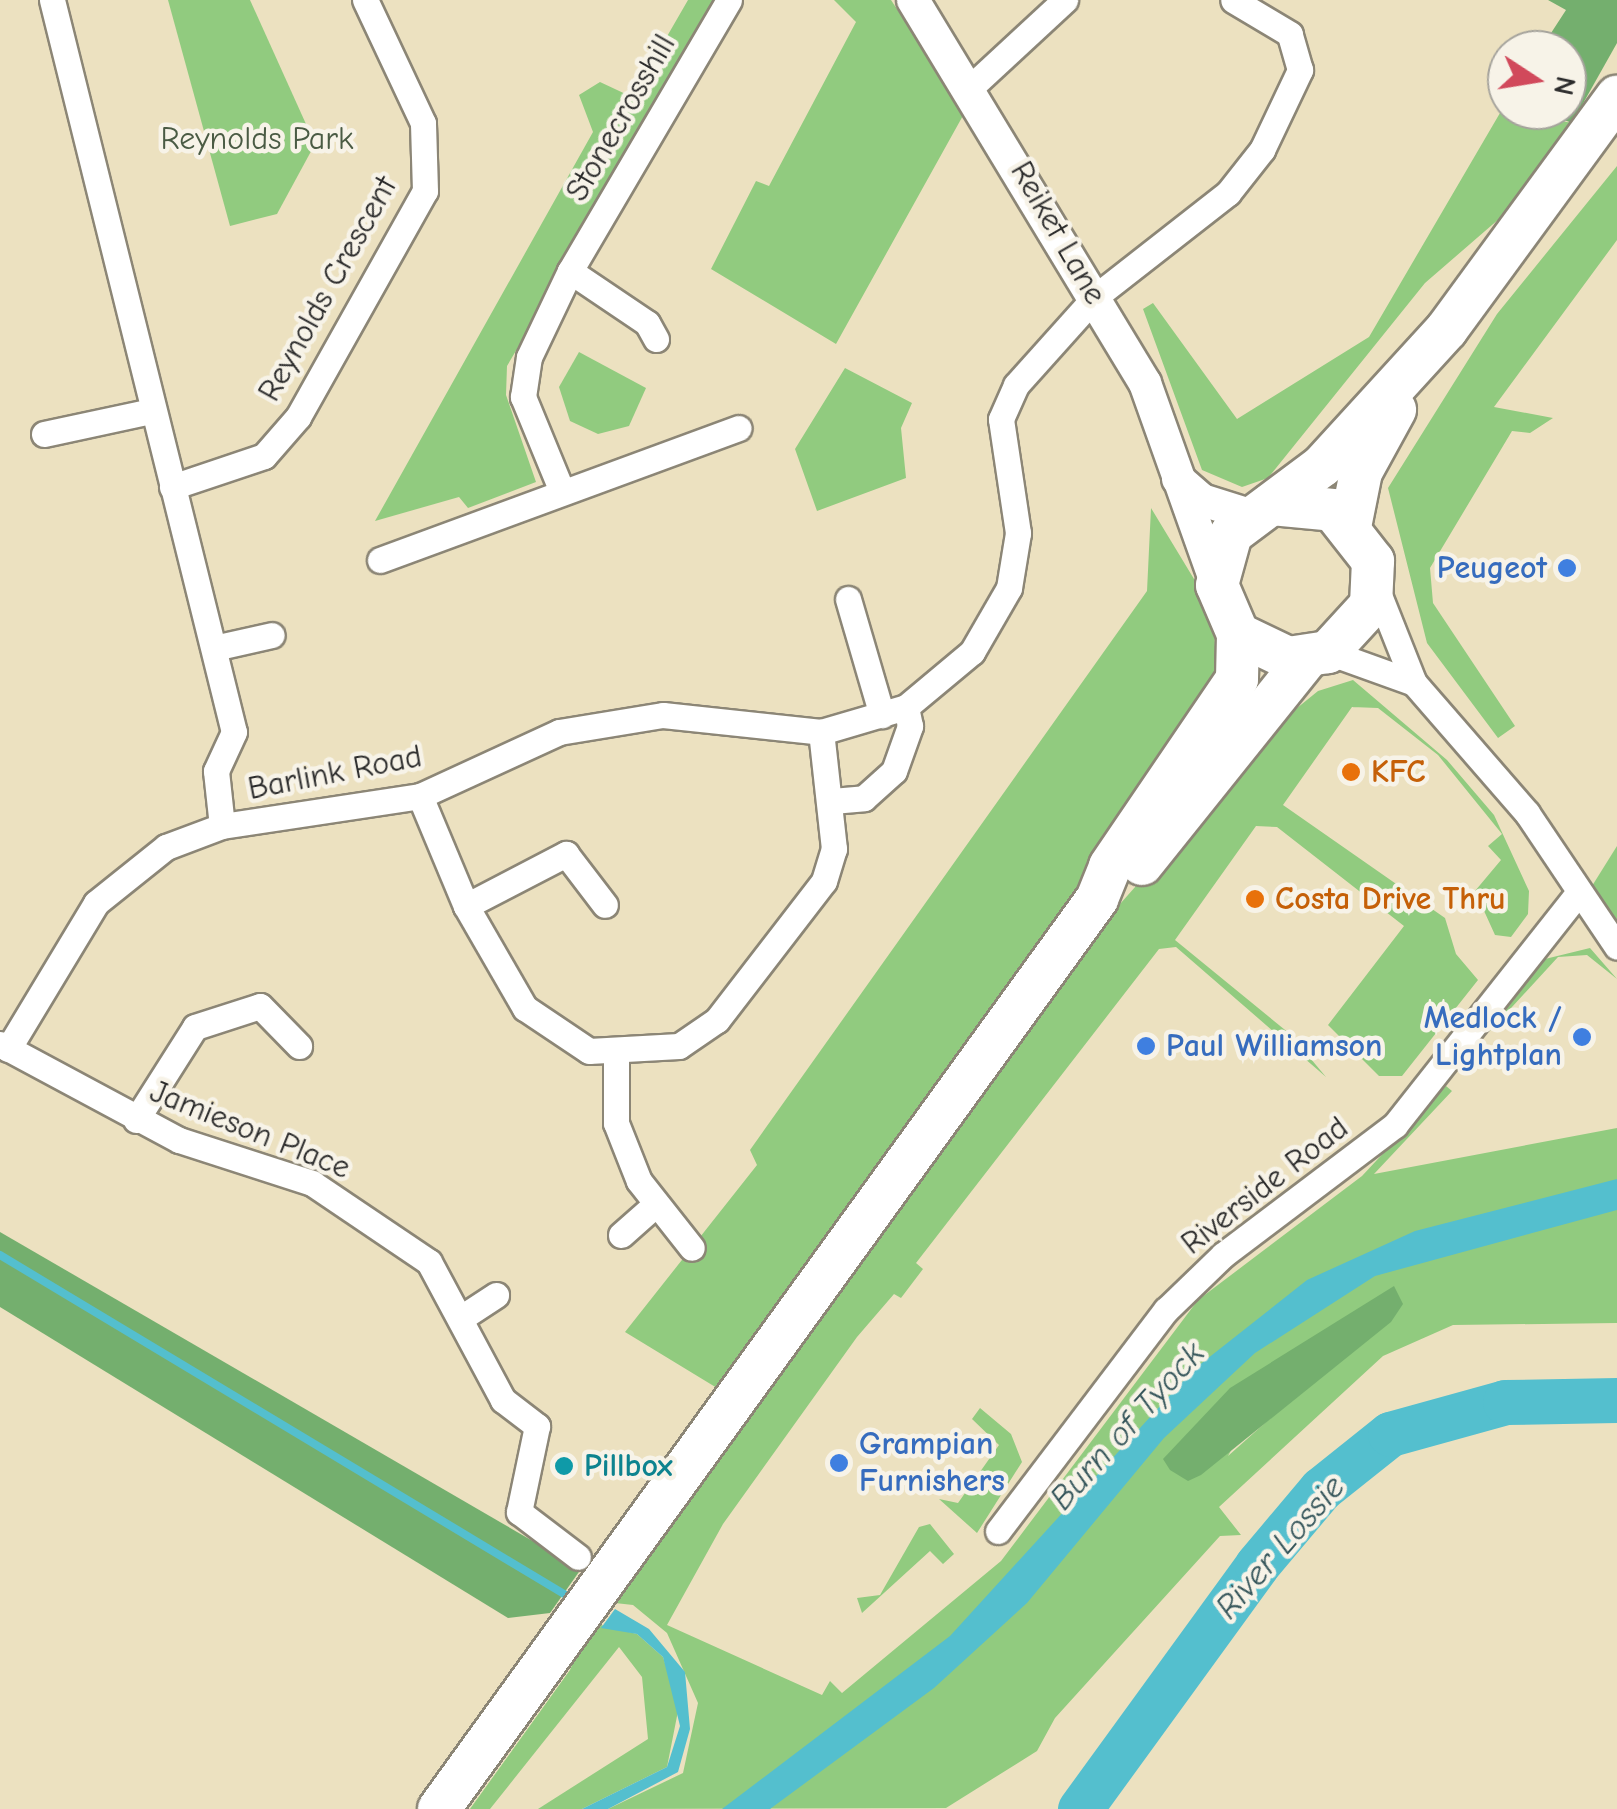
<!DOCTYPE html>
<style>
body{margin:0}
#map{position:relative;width:1617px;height:1809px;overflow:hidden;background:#ece1c0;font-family:"Comic Neue",sans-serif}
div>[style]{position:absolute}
.green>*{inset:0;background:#91cb7f}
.forest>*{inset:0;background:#74af6e}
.water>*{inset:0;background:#54bfce}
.stream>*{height:8px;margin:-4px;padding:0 4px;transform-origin:4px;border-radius:4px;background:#54bfce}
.river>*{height:45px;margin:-22.5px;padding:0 22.5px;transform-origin:22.5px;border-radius:22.5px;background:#54bfce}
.roads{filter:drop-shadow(2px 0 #8c8676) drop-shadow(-2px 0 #8c8676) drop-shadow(0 2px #8c8676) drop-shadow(0 -2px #8c8676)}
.minor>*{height:25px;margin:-12.5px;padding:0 12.5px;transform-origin:12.5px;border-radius:12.5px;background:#fff}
.tertiary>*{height:32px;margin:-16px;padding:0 16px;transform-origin:16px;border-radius:16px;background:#fff}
.trunk>*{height:42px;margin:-21px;padding:0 21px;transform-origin:21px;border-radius:21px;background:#fff}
.dots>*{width:28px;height:28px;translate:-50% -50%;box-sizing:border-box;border:5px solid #f7f3e8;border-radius:50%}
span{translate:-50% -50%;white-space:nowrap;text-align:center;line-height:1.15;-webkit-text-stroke:9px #f7f3e8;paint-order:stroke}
.street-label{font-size:32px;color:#2b2b2b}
.park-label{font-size:32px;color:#4a5b44}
.shop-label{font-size:32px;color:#366cbe;font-weight:700}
.right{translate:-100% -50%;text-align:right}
.left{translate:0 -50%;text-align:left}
.food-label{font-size:32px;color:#c56008;font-weight:700}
.culture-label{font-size:32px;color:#0d838f;font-weight:700}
.water-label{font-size:35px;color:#37575c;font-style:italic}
.north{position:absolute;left:1487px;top:30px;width:100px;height:100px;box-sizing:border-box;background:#f7f3e8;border:2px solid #a5a39c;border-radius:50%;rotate:102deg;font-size:28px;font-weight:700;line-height:40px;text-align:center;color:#2b2b2b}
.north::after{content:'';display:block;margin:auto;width:35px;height:45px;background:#d1495b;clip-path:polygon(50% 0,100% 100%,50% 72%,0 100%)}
</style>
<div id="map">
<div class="green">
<div style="clip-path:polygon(168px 0,250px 0,315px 144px,277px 214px,230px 226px)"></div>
<div style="clip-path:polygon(688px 0,723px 0,507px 366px,506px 395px,536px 482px,468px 508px,459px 497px,375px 521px,593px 132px,579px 95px,600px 82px,632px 97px)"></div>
<div style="clip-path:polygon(834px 0,891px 0,965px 112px,836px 344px,711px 269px,756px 181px,769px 186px,856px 22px)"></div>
<div style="clip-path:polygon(1507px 101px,1507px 110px,1572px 123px,1522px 199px,1425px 283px,1268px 478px,1242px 487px,1202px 470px,1143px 309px,1153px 303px,1237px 419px,1369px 337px)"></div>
<div style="clip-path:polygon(1617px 166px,1617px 240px,1494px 407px,1553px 418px,1530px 433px,1512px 431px,1430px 568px,1433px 603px,1515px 726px,1498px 738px,1427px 643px,1388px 488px,1497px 314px)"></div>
<div style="clip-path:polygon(579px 352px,646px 388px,629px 426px,598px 434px,570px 421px,559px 387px)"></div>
<div style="clip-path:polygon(845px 368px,912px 403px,901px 428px,906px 478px,817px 511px,795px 449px)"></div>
<div style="clip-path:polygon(1151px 508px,1214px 612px,1216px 682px,1150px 794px,717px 1388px,625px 1332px,757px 1165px,750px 1150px,1147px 591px)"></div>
<div style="clip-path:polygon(evenodd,1353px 680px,1447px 760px,1494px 815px,1529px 891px,1528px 914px,1511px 937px,1495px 935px,1475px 891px,1501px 860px,1488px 846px,1502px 834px,1438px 755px,1378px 708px,1352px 707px,1283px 805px,1445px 918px,1456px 954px,1478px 980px,1402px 1076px,1379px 1076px,1328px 1025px,1404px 926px,1277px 827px,1256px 826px,1175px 940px,1290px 1034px,1326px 1077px,1176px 947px,1159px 949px,916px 1263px,923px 1269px,901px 1298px,894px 1294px,857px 1337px,723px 1524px,667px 1625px,822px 1695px,830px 1681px,842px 1693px,1001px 1561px,1198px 1300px,1362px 1176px,1446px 1086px,1452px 1091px,1374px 1174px,1617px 1128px,1617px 1323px,1453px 1325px,1383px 1356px,1219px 1507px,1241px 1535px,1220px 1536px,1055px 1718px,1037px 1751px,946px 1808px,608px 1809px,683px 1773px,698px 1703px,667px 1633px,633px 1605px,606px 1602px,1120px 904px,1286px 717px,1318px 691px,1353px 680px,1394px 1287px,1302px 1390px,1228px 1456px,1281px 1358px,1394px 1287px)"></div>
<div style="clip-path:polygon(1617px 846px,1617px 925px,1592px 886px)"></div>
<div style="clip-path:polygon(1590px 948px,1617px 979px,1587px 955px,1558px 957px,1489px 1032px,1545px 959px)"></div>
<div style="clip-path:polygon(980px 1408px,1011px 1434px,1022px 1462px,977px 1533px,939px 1499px,958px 1503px,999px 1445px,972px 1419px)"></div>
<div style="clip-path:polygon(930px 1524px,954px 1554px,943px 1564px,930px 1551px,862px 1613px,857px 1598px,880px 1595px,919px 1527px)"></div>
<div style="clip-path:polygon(589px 1622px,637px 1634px,663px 1657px,679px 1706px,667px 1767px,582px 1809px,538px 1809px,648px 1739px,642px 1677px,619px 1647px,490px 1809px,470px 1809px,570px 1670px)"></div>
</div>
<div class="forest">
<div style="clip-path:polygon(1548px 0,1617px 0,1617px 43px,1572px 123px,1538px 110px,1567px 110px,1567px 50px,1540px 50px,1566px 10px)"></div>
<div style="clip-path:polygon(0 1232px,581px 1569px,550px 1613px,508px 1618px,0 1307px)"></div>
<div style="clip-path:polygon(1394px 1286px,1403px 1304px,1391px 1322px,1201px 1475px,1188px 1481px,1170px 1470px,1163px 1459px,1230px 1388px)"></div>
</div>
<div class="water">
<div style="clip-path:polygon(1617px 1179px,1617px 1210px,1375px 1276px,1255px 1353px,1164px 1438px,1027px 1603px,934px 1688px,770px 1809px,722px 1809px,950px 1636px,1193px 1370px,1307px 1280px,1415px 1231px)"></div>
<div style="clip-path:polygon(615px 1609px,649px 1629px,685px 1672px,690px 1729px,678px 1772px,608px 1809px,582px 1809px,667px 1767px,680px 1726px,663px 1657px,637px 1634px,601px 1628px)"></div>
</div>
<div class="stream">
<div style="left:0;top:1255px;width:670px;rotate:31.01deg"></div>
</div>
<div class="river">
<div style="left:1080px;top:1809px;width:301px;rotate:-54deg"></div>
<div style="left:1257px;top:1565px;width:99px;rotate:-49.9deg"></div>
<div style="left:1321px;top:1489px;width:88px;rotate:-38.6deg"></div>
<div style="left:1390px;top:1434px;width:119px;rotate:-15.5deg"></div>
<div style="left:1505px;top:1402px;width:112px;rotate:-1deg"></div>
</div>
<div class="roads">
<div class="minor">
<div style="left:52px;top:0;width:754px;rotate:76.04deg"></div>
<div style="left:234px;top:732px;width:43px;rotate:114.8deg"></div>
<div style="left:216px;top:771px;width:55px;rotate:83.8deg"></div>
<div style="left:972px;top:86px;width:127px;rotate:-42.8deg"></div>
<div style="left:656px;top:339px;width:18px;rotate:-119deg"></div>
<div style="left:647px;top:323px;width:93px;rotate:-146deg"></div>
<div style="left:570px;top:271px;width:314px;rotate:-59.6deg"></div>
<div style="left:44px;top:434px;width:109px;rotate:-12.1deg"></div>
<div style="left:172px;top:487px;width:97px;rotate:-18.6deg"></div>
<div style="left:264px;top:456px;width:52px;rotate:-48.9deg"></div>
<div style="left:298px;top:417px;width:259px;rotate:-60.7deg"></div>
<div style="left:425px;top:191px;width:68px;rotate:-91.7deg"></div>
<div style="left:423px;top:123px;width:136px;rotate:-115.2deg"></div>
<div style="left:561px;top:489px;width:100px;rotate:-112.4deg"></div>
<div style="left:523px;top:397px;width:40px;rotate:-81.5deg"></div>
<div style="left:529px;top:357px;width:95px;rotate:-64.5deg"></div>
<div style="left:380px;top:560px;width:382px;rotate:-20.2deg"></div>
<div style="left:1377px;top:590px;width:100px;rotate:68.3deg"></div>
<div style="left:1414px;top:683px;width:172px;rotate:49deg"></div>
<div style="left:1527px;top:813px;width:161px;rotate:56.1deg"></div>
<div style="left:848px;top:599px;width:121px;rotate:73.7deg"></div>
<div style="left:214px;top:648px;width:59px;rotate:-12.6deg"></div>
<div style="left:1328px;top:652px;width:91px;rotate:19.8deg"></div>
<div style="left:420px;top:796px;width:119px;rotate:67.3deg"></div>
<div style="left:466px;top:906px;width:118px;rotate:60deg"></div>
<div style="left:525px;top:1008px;width:77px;rotate:33.9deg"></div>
<div style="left:589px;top:1051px;width:90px;rotate:-3.2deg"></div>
<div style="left:679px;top:1046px;width:46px;rotate:-34.4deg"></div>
<div style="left:717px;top:1020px;width:175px;rotate:-52.4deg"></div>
<div style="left:824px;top:881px;width:34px;rotate:-73deg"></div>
<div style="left:834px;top:849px;width:118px;rotate:-96.3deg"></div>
<div style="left:832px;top:801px;width:32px;rotate:-5deg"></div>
<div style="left:864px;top:798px;width:40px;rotate:-42deg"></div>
<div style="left:894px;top:771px;width:48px;rotate:-70.4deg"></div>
<div style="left:910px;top:726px;width:19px;rotate:-102deg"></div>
<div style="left:466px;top:906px;width:113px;rotate:-27.5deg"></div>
<div style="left:566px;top:854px;width:64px;rotate:52.6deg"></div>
<div style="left:0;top:1044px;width:203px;rotate:28.2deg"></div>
<div style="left:179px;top:1140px;width:140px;rotate:17.9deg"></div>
<div style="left:312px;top:1183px;width:141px;rotate:34deg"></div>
<div style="left:429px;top:1262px;width:157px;rotate:61.8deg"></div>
<div style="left:503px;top:1400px;width:43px;rotate:37.4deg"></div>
<div style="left:537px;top:1426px;width:88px;rotate:101.8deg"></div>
<div style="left:519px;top:1512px;width:74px;rotate:37.3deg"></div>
<div style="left:8px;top:1049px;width:170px;rotate:-58.9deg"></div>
<div style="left:96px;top:903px;width:90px;rotate:-38.7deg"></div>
<div style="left:166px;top:847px;width:60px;rotate:-20.6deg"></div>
<div style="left:222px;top:826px;width:200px;rotate:-8.6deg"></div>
<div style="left:420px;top:796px;width:153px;rotate:-24.7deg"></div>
<div style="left:559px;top:732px;width:105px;rotate:-9.3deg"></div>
<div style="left:663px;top:715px;width:159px;rotate:6.1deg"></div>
<div style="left:821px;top:732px;width:89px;rotate:-16.4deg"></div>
<div style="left:906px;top:707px;width:86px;rotate:-39.8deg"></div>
<div style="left:972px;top:652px;width:74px;rotate:-60deg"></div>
<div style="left:1009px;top:588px;width:56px;rotate:-80.7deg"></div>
<div style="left:1018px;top:533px;width:115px;rotate:-98.5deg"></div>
<div style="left:1001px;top:419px;width:37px;rotate:-66deg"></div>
<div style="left:1016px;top:385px;width:118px;rotate:-48.1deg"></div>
<div style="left:1095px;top:297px;width:169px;rotate:-38deg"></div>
<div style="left:1228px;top:193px;width:55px;rotate:-51.7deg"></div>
<div style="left:1262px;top:150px;width:89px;rotate:-64.6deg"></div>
<div style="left:1300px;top:70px;width:37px;rotate:-106deg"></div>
<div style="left:1290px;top:34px;width:66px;rotate:-149.2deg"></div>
<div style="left:616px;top:1054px;width:69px;rotate:90deg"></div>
<div style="left:616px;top:1123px;width:62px;rotate:68.4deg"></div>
<div style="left:639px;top:1181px;width:85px;rotate:51.7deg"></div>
<div style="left:136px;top:1120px;width:110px;rotate:-57.6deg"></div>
<div style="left:195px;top:1027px;width:68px;rotate:-17.9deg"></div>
<div style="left:260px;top:1006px;width:56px;rotate:45.7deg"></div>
<div style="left:621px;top:1235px;width:45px;rotate:-41.4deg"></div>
<div style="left:461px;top:1318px;width:42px;rotate:-33.3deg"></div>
<div style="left:998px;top:1531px;width:278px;rotate:-52.8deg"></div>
<div style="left:1166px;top:1310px;width:79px;rotate:-44deg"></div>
<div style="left:1223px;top:1255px;width:216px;rotate:-37.1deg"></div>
<div style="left:1395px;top:1125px;width:292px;rotate:-51.7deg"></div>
</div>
<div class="tertiary">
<div style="left:913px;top:0;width:448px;rotate:58.8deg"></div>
<div style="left:1145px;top:383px;width:214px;rotate:70.4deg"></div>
<div style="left:1178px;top:479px;width:32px;rotate:41deg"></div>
<div style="left:1202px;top:500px;width:50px;rotate:17.4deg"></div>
</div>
<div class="trunk">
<div style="left:1272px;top:504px;width:61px;rotate:5.6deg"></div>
<div style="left:1333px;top:510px;width:65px;rotate:51.9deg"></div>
<div style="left:1373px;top:561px;width:44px;rotate:92.6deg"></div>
<div style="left:1371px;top:605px;width:64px;rotate:132.5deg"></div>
<div style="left:1328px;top:652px;width:40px;rotate:171.5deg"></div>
<div style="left:1288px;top:658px;width:55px;rotate:-154.4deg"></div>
<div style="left:1238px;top:634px;width:53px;rotate:-113.2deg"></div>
<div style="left:1217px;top:585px;width:53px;rotate:-74.6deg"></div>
<div style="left:1231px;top:534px;width:114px;rotate:-36.8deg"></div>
<div style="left:1322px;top:466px;width:185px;rotate:-47.6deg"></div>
<div style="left:1447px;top:329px;width:288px;rotate:-53.8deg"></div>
<div style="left:1351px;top:522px;width:51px;rotate:-78.7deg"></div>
<div style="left:1361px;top:472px;width:71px;rotate:-61.3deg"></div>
<div style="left:1142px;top:864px;width:264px;rotate:-51.3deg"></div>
<div style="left:439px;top:1809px;width:1123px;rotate:-54.13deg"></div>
<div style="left:1097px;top:899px;width:35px;rotate:-68deg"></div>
<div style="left:1110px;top:866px;width:226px;rotate:-55.8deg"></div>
<div style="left:1237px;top:679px;width:45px;rotate:-88.7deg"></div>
</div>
</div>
<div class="dots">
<div style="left:1567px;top:568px;background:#3f7fe0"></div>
<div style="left:1351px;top:772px;background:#e8710a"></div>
<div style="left:1255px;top:899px;background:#e8710a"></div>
<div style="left:1582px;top:1037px;background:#3f7fe0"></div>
<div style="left:1146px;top:1046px;background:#3f7fe0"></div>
<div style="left:839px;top:1463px;background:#3f7fe0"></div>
<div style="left:564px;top:1466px;background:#0f9aa8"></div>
</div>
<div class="street-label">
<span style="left:621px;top:118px;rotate:-60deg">Stonecrosshill</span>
<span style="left:1058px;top:233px;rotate:60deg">Reiket Lane</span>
<span style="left:328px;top:289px;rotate:-61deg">Reynolds Crescent</span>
<span style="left:335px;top:773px;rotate:-11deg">Barlink Road</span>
<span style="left:250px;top:1130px;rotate:22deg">Jamieson Place</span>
<span style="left:1265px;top:1186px;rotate:-38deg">Riverside Road</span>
</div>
<div class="park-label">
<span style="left:257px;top:139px">Reynolds Park</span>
</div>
<div class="shop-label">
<span class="right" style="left:1547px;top:568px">Peugeot</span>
<span class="right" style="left:1562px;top:1037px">Medlock /<br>Lightplan</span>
<span class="left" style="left:1166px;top:1046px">Paul Williamson</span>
<span class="left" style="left:859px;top:1463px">Grampian<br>Furnishers</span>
</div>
<div class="food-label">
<span class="left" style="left:1371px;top:772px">KFC</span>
<span class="left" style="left:1275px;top:899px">Costa Drive Thru</span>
</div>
<div class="culture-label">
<span class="left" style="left:584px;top:1466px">Pillbox</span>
</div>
<div class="water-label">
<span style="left:1127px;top:1426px;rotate:-48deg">Burn of Tyock</span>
<span style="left:1280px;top:1547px;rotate:-49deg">River Lossie</span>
</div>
<div class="north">N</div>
</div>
